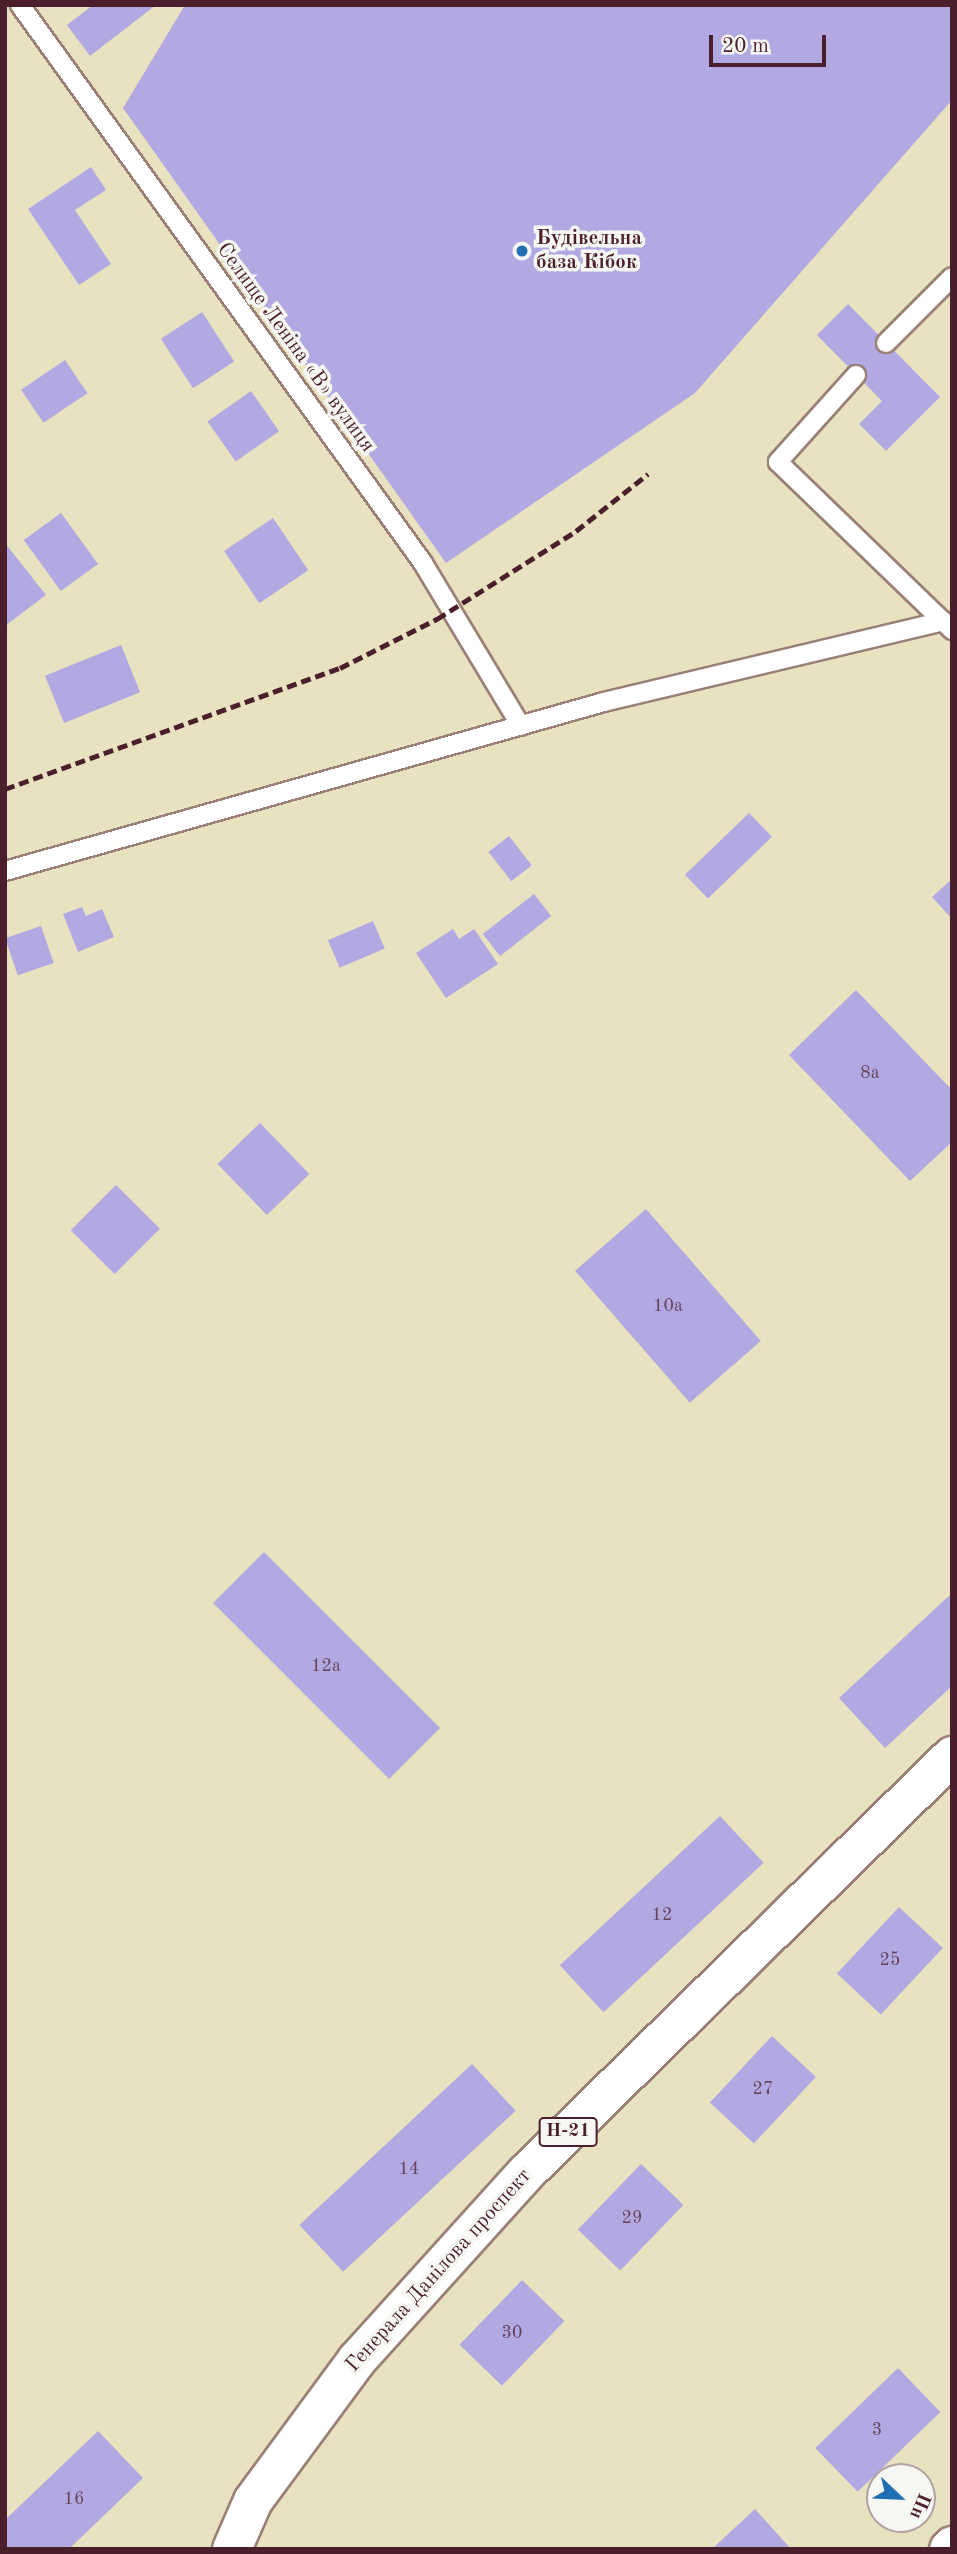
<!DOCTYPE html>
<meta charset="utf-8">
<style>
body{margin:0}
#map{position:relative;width:957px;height:2554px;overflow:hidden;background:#e9e2c0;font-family:"Old Standard TT",serif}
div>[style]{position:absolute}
.building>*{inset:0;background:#b2a9e2;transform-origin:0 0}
.roads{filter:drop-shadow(2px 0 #9a8076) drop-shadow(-2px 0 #9a8076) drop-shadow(0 2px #9a8076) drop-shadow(0 -2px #9a8076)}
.service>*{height:18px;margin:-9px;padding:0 9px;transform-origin:9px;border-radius:9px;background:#fff}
.minor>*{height:37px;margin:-18.5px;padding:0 18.5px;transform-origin:18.5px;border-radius:18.5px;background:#fff}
.primary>*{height:38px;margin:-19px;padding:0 19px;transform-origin:19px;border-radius:19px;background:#fff}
.rail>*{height:5px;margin-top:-2.5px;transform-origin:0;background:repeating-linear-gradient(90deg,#4a1f2b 0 10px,transparent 0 15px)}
.dots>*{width:19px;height:19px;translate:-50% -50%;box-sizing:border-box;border:4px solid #f6f6f2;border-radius:50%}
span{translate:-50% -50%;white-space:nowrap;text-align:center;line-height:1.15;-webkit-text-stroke:7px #f6f6f2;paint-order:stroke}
.number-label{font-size:18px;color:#644259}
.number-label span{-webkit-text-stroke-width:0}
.shield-label span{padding:2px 5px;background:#f6f6f2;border:2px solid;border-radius:5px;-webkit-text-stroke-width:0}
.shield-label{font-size:19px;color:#4a1f2b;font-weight:700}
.poi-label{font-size:21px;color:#4a1f2b;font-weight:700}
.left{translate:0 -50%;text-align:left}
.street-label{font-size:21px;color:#4a1f2b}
.frame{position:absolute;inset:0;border:7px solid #4a1f2b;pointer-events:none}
.north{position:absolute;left:866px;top:2463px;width:70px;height:70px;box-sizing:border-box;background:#f6f6f2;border:2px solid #b1a0a2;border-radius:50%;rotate:113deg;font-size:19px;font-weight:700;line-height:28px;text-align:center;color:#4a1f2b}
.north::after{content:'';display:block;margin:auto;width:24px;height:32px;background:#1f6fb2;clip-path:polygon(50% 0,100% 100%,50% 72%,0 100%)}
.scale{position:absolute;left:709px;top:35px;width:117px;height:32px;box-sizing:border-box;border:4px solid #4a1f2b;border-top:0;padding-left:9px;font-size:21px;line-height:24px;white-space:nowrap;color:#4a1f2b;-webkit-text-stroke:5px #f6f6f2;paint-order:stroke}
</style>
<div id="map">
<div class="building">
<div style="clip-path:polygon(93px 5px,156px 5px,90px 56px,67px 25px)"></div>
<div style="clip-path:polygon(185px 5px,952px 5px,952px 100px,695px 393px,446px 563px,123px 108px)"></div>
<div style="clip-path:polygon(91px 167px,106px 190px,75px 210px,111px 264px,79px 285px,28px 209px)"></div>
<div style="clip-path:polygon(848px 304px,940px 397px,886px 451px,859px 424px,882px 401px,817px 335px)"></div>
<div style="left:202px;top:312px;width:59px;height:49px;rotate:57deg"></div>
<div style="left:65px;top:360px;width:40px;height:53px;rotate:56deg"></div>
<div style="left:251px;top:391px;width:49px;height:53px;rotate:55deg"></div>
<div style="left:61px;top:513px;width:63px;height:46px;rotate:54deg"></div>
<div style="left:273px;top:518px;width:63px;height:59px;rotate:56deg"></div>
<div style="clip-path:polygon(5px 543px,46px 595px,5px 626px)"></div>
<div style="left:121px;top:645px;width:51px;height:82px;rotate:68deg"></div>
<div style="left:749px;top:813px;width:33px;height:89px;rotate:46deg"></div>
<div style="left:509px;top:836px;width:37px;height:26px;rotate:52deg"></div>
<div style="clip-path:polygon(952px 879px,952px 919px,932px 897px)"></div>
<div style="left:534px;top:894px;width:28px;height:65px;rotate:52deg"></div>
<div style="clip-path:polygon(82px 907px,86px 916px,102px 909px,114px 937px,78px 952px,63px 914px)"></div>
<div style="left:373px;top:921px;width:30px;height:49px;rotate:67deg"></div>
<div style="left:41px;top:926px;width:39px;height:38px;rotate:71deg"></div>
<div style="clip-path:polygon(453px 929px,459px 939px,474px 929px,498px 964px,446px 998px,416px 953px)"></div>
<div style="clip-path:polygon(856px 990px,952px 1090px,952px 1142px,910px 1181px,789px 1055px)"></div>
<div style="left:260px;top:1123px;width:71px;height:59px;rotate:46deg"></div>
<div style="left:116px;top:1185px;width:62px;height:64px;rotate:45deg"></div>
<div style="left:646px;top:1209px;width:175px;height:94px;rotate:49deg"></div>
<div style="left:264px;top:1552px;width:249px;height:72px;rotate:45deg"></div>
<div style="clip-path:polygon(952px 1593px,952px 1686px,885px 1748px,839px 1698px)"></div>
<div style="left:720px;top:1816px;width:64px;height:219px;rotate:47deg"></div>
<div style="left:899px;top:1907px;width:60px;height:91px;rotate:43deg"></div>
<div style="left:772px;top:2036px;width:60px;height:91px;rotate:43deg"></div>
<div style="left:472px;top:2064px;width:64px;height:236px;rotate:47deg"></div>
<div style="left:641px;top:2164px;width:59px;height:91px;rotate:44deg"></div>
<div style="left:522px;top:2280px;width:59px;height:90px;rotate:44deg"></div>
<div style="left:898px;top:2368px;width:61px;height:115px;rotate:46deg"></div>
<div style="clip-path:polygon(98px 2431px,143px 2478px,69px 2549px,5px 2549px,5px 2520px)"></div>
<div style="clip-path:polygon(755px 2509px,791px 2549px,712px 2549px)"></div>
</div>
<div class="roads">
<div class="service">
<div style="left:20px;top:5px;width:688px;rotate:54.16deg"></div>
<div style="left:423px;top:563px;width:190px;rotate:59deg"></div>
<div style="left:886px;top:343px;width:93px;rotate:-45deg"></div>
<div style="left:856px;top:375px;width:117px;rotate:131.9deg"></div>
<div style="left:778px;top:462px;width:242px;rotate:44deg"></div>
<div style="left:5px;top:871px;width:622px;rotate:-15.76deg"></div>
<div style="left:604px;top:702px;width:349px;rotate:-13.4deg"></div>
</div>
<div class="minor">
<div style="left:948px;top:2549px;width:6px;rotate:-45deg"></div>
</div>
<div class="primary">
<div style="left:232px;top:2549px;width:52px;rotate:-66.4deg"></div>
<div style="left:253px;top:2501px;width:175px;rotate:-53.6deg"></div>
<div style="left:357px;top:2360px;width:252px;rotate:-47.9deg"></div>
<div style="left:526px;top:2173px;width:596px;rotate:-44.39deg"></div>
</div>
</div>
<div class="rail">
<div style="left:5px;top:789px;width:356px;rotate:-19.9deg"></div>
<div style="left:340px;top:668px;width:109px;rotate:-26.8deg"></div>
<div style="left:437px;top:619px;width:165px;rotate:-32.3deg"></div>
<div style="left:576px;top:531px;width:92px;rotate:-38.4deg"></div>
</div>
<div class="dots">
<div style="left:522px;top:251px;background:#1f6fb2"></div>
</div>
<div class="number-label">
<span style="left:870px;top:1073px">8а</span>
<span style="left:668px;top:1306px">10а</span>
<span style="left:326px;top:1666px">12а</span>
<span style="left:662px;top:1915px">12</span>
<span style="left:890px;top:1960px">25</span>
<span style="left:763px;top:2089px">27</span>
<span style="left:409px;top:2169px">14</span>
<span style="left:632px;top:2218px">29</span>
<span style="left:512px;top:2333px">30</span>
<span style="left:877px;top:2430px">3</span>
<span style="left:74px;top:2499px">16</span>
</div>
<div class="shield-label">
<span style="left:568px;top:2132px">Н-21</span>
</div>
<div class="poi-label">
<span class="left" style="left:536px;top:251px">Будівельна<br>база Кібок</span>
</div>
<div class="street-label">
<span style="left:295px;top:348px;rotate:54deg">Селище Леніна «В» вулиця</span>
<span style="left:439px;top:2271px;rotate:-48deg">Генерала Данілова проспект</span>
</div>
<div class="frame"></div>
<div class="north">Пн</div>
<div class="scale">20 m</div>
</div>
